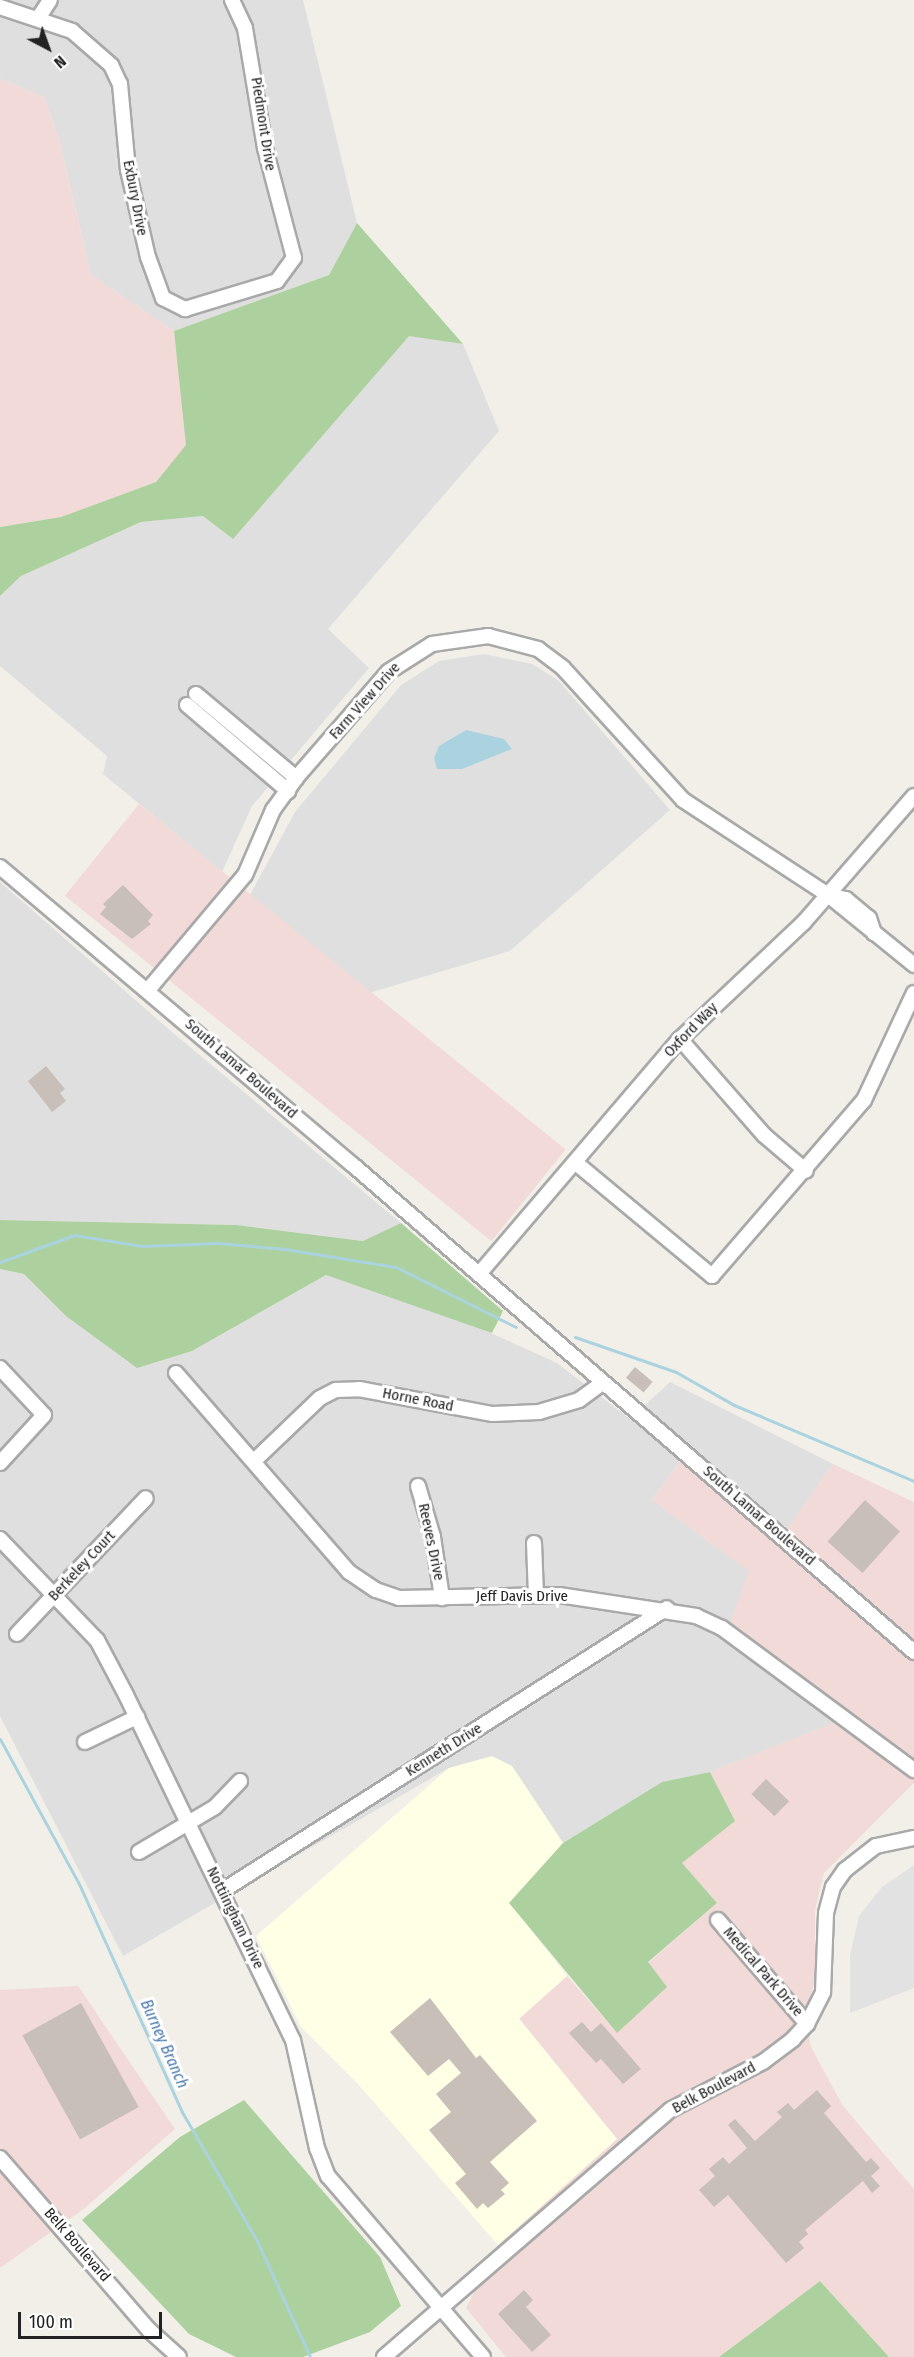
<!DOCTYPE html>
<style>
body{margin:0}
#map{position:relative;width:914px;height:2357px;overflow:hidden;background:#f2efe9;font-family:"Fira Sans Condensed",sans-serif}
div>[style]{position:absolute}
.residential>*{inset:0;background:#e0dfdf}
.commercial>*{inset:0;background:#f2dad9;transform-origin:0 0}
.education>*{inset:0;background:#ffffe5}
.forest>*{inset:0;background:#add19e}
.parking>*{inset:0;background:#e2e2e2}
.water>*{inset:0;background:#aad3df}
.stream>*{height:3px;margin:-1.5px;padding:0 1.5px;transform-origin:1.5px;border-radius:1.5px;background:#aad3df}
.building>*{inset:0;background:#c7bfb8;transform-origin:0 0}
.roads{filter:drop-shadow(2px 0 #a9a9a9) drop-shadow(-2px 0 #a9a9a9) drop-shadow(0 2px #a9a9a9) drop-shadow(0 -2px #a9a9a9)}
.minor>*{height:14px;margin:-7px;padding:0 7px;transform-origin:7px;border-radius:7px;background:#fff}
span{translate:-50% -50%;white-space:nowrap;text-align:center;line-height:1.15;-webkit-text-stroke:6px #fff;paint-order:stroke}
.street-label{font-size:15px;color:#222}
.water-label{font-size:16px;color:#4a7aab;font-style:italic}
.north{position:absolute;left:18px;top:18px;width:60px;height:60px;-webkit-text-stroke:4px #fff;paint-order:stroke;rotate:139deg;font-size:16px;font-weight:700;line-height:24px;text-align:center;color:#222}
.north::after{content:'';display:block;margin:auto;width:21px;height:27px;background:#222;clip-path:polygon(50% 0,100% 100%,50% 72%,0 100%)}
.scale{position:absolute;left:18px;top:2312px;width:144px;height:27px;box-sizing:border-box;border:3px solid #222;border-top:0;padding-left:8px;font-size:18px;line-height:21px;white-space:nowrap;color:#222;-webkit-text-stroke:4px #fff;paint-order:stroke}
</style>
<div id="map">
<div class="residential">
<div style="clip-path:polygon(0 0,303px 0,357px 223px,329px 275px,174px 331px,91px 275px,59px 139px,44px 97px,0 79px)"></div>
<div style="clip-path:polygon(409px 335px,463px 344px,499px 431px,328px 629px,369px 668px,252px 806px,222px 872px,103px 774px,107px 756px,0 666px,0 596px,21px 576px,141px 522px,203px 516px,233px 538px)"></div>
<div style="clip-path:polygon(484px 654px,532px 664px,558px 680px,670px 810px,510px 951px,369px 993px,250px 895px,295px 812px,401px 685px,439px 661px)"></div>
<div style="clip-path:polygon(0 882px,172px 1032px,401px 1223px,364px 1241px,237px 1225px,0 1220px)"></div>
<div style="clip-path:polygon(0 1269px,24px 1274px,66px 1316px,192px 1351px,326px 1275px,469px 1323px,557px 1363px,630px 1419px,670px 1382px,833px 1464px,779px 1542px,682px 1459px,652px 1500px,750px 1571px,852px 1716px,710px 1772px,662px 1782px,563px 1843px,512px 1766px,449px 1768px,123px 1956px,0 1716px)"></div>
</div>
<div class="commercial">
<div style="clip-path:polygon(0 79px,44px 97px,59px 139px,91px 275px,174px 331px,187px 445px,156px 482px,61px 517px,0 527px)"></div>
<div style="left:139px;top:804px;width:549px;height:118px;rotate:39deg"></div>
<div style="clip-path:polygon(682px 1459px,778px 1542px,833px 1464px,914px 1502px,914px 1783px,824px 1873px,815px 1910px,815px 1981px,808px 2003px,810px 2045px,843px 2106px,914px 2189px,914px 2357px,889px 2357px,820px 2281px,719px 2357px,506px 2357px,466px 2308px,498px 2245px,617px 2139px,519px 2018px,567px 1976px,617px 2033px,648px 1963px,717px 1903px,681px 1863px,734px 1821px,710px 1772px,851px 1716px,730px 1623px,749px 1571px,652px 1500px)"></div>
<div style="clip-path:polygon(78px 1986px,175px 2129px,85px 2208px,0 2268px,0 1990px)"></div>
</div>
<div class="education">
<div style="clip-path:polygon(492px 1756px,512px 1766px,563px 1843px,510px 1903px,567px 1976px,519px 2019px,617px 2139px,498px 2245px,359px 2085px,301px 2027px,256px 1936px,449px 1768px)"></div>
</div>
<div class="forest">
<div style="clip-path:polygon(357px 223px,463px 344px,409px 336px,233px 539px,203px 516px,141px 522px,21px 576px,0 596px,0 527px,61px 517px,156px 482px,186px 445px,174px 331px,329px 275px)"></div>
<div style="clip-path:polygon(0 1220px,237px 1225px,363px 1241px,401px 1223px,503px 1311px,492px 1333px,326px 1275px,192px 1351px,137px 1368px,66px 1316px,24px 1274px,0 1269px)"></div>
<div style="clip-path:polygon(710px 1772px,735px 1821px,682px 1863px,717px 1903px,648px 1962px,667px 1987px,617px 2033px,509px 1903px,563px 1843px,662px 1782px)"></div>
<div style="clip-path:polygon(244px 2100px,380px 2257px,401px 2306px,370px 2332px,303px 2357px,236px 2357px,189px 2334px,82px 2220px,180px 2137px)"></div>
<div style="clip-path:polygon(820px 2281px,889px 2357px,719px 2357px)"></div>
</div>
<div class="parking">
<div style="clip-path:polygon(914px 1865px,914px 1988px,850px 2013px,850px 1955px,859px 1916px,882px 1887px)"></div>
</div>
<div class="water">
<div style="clip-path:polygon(466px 730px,504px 739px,512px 749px,462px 769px,437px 769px,434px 758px,439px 746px)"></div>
</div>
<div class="stream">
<div style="left:0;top:1262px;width:79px;rotate:-20deg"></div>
<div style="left:74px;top:1235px;width:69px;rotate:9.2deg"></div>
<div style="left:142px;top:1246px;width:76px;rotate:-2.3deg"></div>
<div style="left:218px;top:1243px;width:67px;rotate:5.1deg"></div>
<div style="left:285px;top:1249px;width:112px;rotate:9.2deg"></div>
<div style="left:396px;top:1267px;width:134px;rotate:26.6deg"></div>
<div style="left:575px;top:1337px;width:107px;rotate:19.1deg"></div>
<div style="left:676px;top:1372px;width:67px;rotate:29.6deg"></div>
<div style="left:734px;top:1405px;width:195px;rotate:22.9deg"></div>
<div style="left:0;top:1739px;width:167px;rotate:61.4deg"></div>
<div style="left:80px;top:1886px;width:248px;rotate:65.7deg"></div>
<div style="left:182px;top:2112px;width:149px;rotate:59.8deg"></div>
<div style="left:257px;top:2241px;width:128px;rotate:65.4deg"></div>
</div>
<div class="building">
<div style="clip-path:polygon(123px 885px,153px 915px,148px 921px,151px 924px,132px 939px,100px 914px,106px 907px,103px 904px)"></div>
<div style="clip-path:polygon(46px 1066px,65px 1089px,60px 1093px,66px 1101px,52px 1112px,28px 1081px)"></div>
<div style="left:635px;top:1367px;width:23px;height:14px;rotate:40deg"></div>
<div style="left:865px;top:1500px;width:47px;height:56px;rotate:42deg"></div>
<div style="left:766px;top:1779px;width:32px;height:21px;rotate:44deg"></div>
<div style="clip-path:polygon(430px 1998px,476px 2058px,480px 2055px,537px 2121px,490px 2162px,509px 2183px,501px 2190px,505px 2194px,488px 2208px,483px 2203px,477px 2209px,455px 2183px,466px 2174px,429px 2130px,451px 2112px,436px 2094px,461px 2073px,449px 2059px,428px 2076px,390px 2032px)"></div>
<div style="left:81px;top:2003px;width:119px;height:67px;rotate:61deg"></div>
<div style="clip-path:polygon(582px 2022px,591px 2032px,601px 2023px,641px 2069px,623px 2084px,601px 2059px,596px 2063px,569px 2033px)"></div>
<div style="clip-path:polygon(817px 2090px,831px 2106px,824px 2113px,866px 2162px,871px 2158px,880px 2168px,871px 2176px,880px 2186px,872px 2193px,863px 2181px,805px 2230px,808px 2234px,799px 2242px,804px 2248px,786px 2263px,728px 2195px,714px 2207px,699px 2190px,715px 2176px,709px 2169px,723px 2157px,729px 2164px,747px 2148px,728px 2125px,735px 2119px,755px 2141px,782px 2117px,777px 2112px,788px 2103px,794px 2110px)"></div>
<div style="clip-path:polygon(524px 2290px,533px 2300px,526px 2307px,551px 2335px,532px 2352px,498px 2314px)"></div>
</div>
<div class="roads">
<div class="minor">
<div style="left:0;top:7px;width:76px;rotate:18.4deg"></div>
<div style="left:72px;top:31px;width:52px;rotate:41.1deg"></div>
<div style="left:111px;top:65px;width:21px;rotate:65deg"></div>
<div style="left:120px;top:84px;width:86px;rotate:84.7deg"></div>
<div style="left:128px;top:170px;width:89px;rotate:77.1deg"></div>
<div style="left:148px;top:257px;width:44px;rotate:69.9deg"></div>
<div style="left:163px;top:298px;width:25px;rotate:27deg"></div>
<div style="left:185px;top:309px;width:96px;rotate:-16.9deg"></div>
<div style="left:277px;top:281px;width:29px;rotate:-54deg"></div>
<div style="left:294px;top:258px;width:114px;rotate:-104.8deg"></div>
<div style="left:265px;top:148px;width:122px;rotate:-99.5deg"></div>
<div style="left:245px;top:28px;width:31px;rotate:-115deg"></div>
<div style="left:39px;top:17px;width:20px;rotate:-57deg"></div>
<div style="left:196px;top:694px;width:131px;rotate:40deg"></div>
<div style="left:187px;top:705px;width:133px;rotate:40.4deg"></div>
<div style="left:0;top:867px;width:462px;rotate:40.2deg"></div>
<div style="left:353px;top:1165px;width:743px;rotate:40.96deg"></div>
<div style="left:828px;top:895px;width:18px;rotate:13deg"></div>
<div style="left:846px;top:899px;width:30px;rotate:40deg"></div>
<div style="left:869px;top:918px;width:16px;rotate:72deg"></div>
<div style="left:148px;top:990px;width:150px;rotate:-49.9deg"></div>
<div style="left:245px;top:875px;width:71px;rotate:-66.7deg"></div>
<div style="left:273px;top:810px;width:39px;rotate:-54deg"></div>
<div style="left:296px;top:778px;width:140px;rotate:-49deg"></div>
<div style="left:388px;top:672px;width:52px;rotate:-32.5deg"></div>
<div style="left:432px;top:644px;width:57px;rotate:-8.1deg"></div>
<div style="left:488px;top:636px;width:52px;rotate:14.6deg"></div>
<div style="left:538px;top:649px;width:31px;rotate:37deg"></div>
<div style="left:563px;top:668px;width:178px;rotate:47.7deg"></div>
<div style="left:683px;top:800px;width:173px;rotate:33.2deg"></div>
<div style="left:828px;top:895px;width:111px;rotate:39.1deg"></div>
<div style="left:680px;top:1039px;width:128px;rotate:48.8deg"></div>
<div style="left:764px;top:1135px;width:55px;rotate:40.6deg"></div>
<div style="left:576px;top:1163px;width:177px;rotate:39.7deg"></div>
<div style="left:712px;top:1276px;width:233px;rotate:-49.2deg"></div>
<div style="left:864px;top:1100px;width:118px;rotate:-65deg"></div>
<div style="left:479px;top:1274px;width:309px;rotate:-49.5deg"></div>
<div style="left:680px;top:1039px;width:170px;rotate:-43.3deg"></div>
<div style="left:804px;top:922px;width:167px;rotate:-48.9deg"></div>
<div style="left:0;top:1368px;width:64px;rotate:46.9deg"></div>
<div style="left:44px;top:1415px;width:65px;rotate:132.5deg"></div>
<div style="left:176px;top:1373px;width:264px;rotate:49deg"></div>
<div style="left:349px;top:1572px;width:32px;rotate:34deg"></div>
<div style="left:376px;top:1590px;width:24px;rotate:19deg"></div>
<div style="left:399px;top:1598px;width:160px;rotate:-1.1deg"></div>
<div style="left:559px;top:1595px;width:139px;rotate:8.7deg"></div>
<div style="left:696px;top:1616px;width:29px;rotate:25deg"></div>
<div style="left:722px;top:1628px;width:239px;rotate:36.5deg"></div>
<div style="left:254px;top:1461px;width:91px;rotate:-43.7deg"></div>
<div style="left:320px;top:1398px;width:18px;rotate:-27deg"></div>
<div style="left:336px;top:1390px;width:23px;rotate:-2deg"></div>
<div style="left:359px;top:1389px;width:136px;rotate:10.6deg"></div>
<div style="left:493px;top:1414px;width:46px;rotate:-2.5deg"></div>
<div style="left:539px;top:1412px;width:42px;rotate:-16.7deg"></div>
<div style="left:579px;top:1400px;width:29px;rotate:-36deg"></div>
<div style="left:418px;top:1486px;width:53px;rotate:73.6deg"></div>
<div style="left:433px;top:1537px;width:62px;rotate:81.6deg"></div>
<div style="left:0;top:1539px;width:140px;rotate:46.2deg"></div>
<div style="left:97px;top:1640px;width:62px;rotate:62.2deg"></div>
<div style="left:126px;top:1695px;width:383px;rotate:64.2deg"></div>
<div style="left:293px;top:2040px;width:111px;rotate:77.5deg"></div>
<div style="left:317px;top:2148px;width:30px;rotate:69deg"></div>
<div style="left:328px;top:2176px;width:238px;rotate:49.4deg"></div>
<div style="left:534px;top:1543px;width:52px;rotate:87.8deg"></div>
<div style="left:17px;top:1634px;width:187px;rotate:-46.5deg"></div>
<div style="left:85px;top:1742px;width:58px;rotate:-25.7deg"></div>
<div style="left:139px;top:1852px;width:88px;rotate:-30.6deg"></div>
<div style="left:215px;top:1807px;width:36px;rotate:-46deg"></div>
<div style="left:222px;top:1891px;width:527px;rotate:-32.45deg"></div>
<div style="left:718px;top:1920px;width:137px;rotate:49.4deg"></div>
<div style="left:0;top:2158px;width:228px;rotate:49.1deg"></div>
<div style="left:149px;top:2330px;width:40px;rotate:42deg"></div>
<div style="left:384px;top:2357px;width:378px;rotate:-40.8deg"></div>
<div style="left:670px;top:2110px;width:105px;rotate:-27.3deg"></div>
<div style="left:763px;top:2062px;width:38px;rotate:-37deg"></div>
<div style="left:793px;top:2039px;width:21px;rotate:-47deg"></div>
<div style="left:807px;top:2024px;width:36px;rotate:-63deg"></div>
<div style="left:823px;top:1992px;width:79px;rotate:-87.8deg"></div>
<div style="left:826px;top:1913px;width:27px;rotate:-75deg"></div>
<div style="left:833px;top:1887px;width:21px;rotate:-55deg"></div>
<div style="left:845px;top:1870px;width:39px;rotate:-38deg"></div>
<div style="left:876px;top:1846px;width:39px;rotate:-12deg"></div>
</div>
</div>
<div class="street-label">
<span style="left:263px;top:124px;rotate:81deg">Piedmont Drive</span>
<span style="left:135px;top:198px;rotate:79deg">Exbury Drive</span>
<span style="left:365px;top:701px;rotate:-48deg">Farm View Drive</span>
<span style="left:691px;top:1030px;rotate:-46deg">Oxford Way</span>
<span style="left:241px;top:1069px;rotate:41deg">South Lamar Boulevard</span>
<span style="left:418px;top:1400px;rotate:11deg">Horne Road</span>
<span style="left:759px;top:1516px;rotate:41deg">South Lamar Boulevard</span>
<span style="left:431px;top:1542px;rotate:78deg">Reeves Drive</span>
<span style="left:82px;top:1566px;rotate:-47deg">Berkeley Court</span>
<span style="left:522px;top:1597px">Jeff Davis Drive</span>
<span style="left:444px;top:1750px;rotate:-32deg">Kenneth Drive</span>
<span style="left:235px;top:1918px;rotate:64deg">Nottiingham Drive</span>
<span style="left:763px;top:1972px;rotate:49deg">Medical Park Drive</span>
<span style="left:714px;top:2088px;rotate:-28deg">Belk Boulevard</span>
<span style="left:77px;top:2245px;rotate:49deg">Belk Boulevard</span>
</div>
<div class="water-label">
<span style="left:164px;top:2044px;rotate:66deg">Burney Branch</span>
</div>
<div class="north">N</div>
<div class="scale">100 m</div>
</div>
